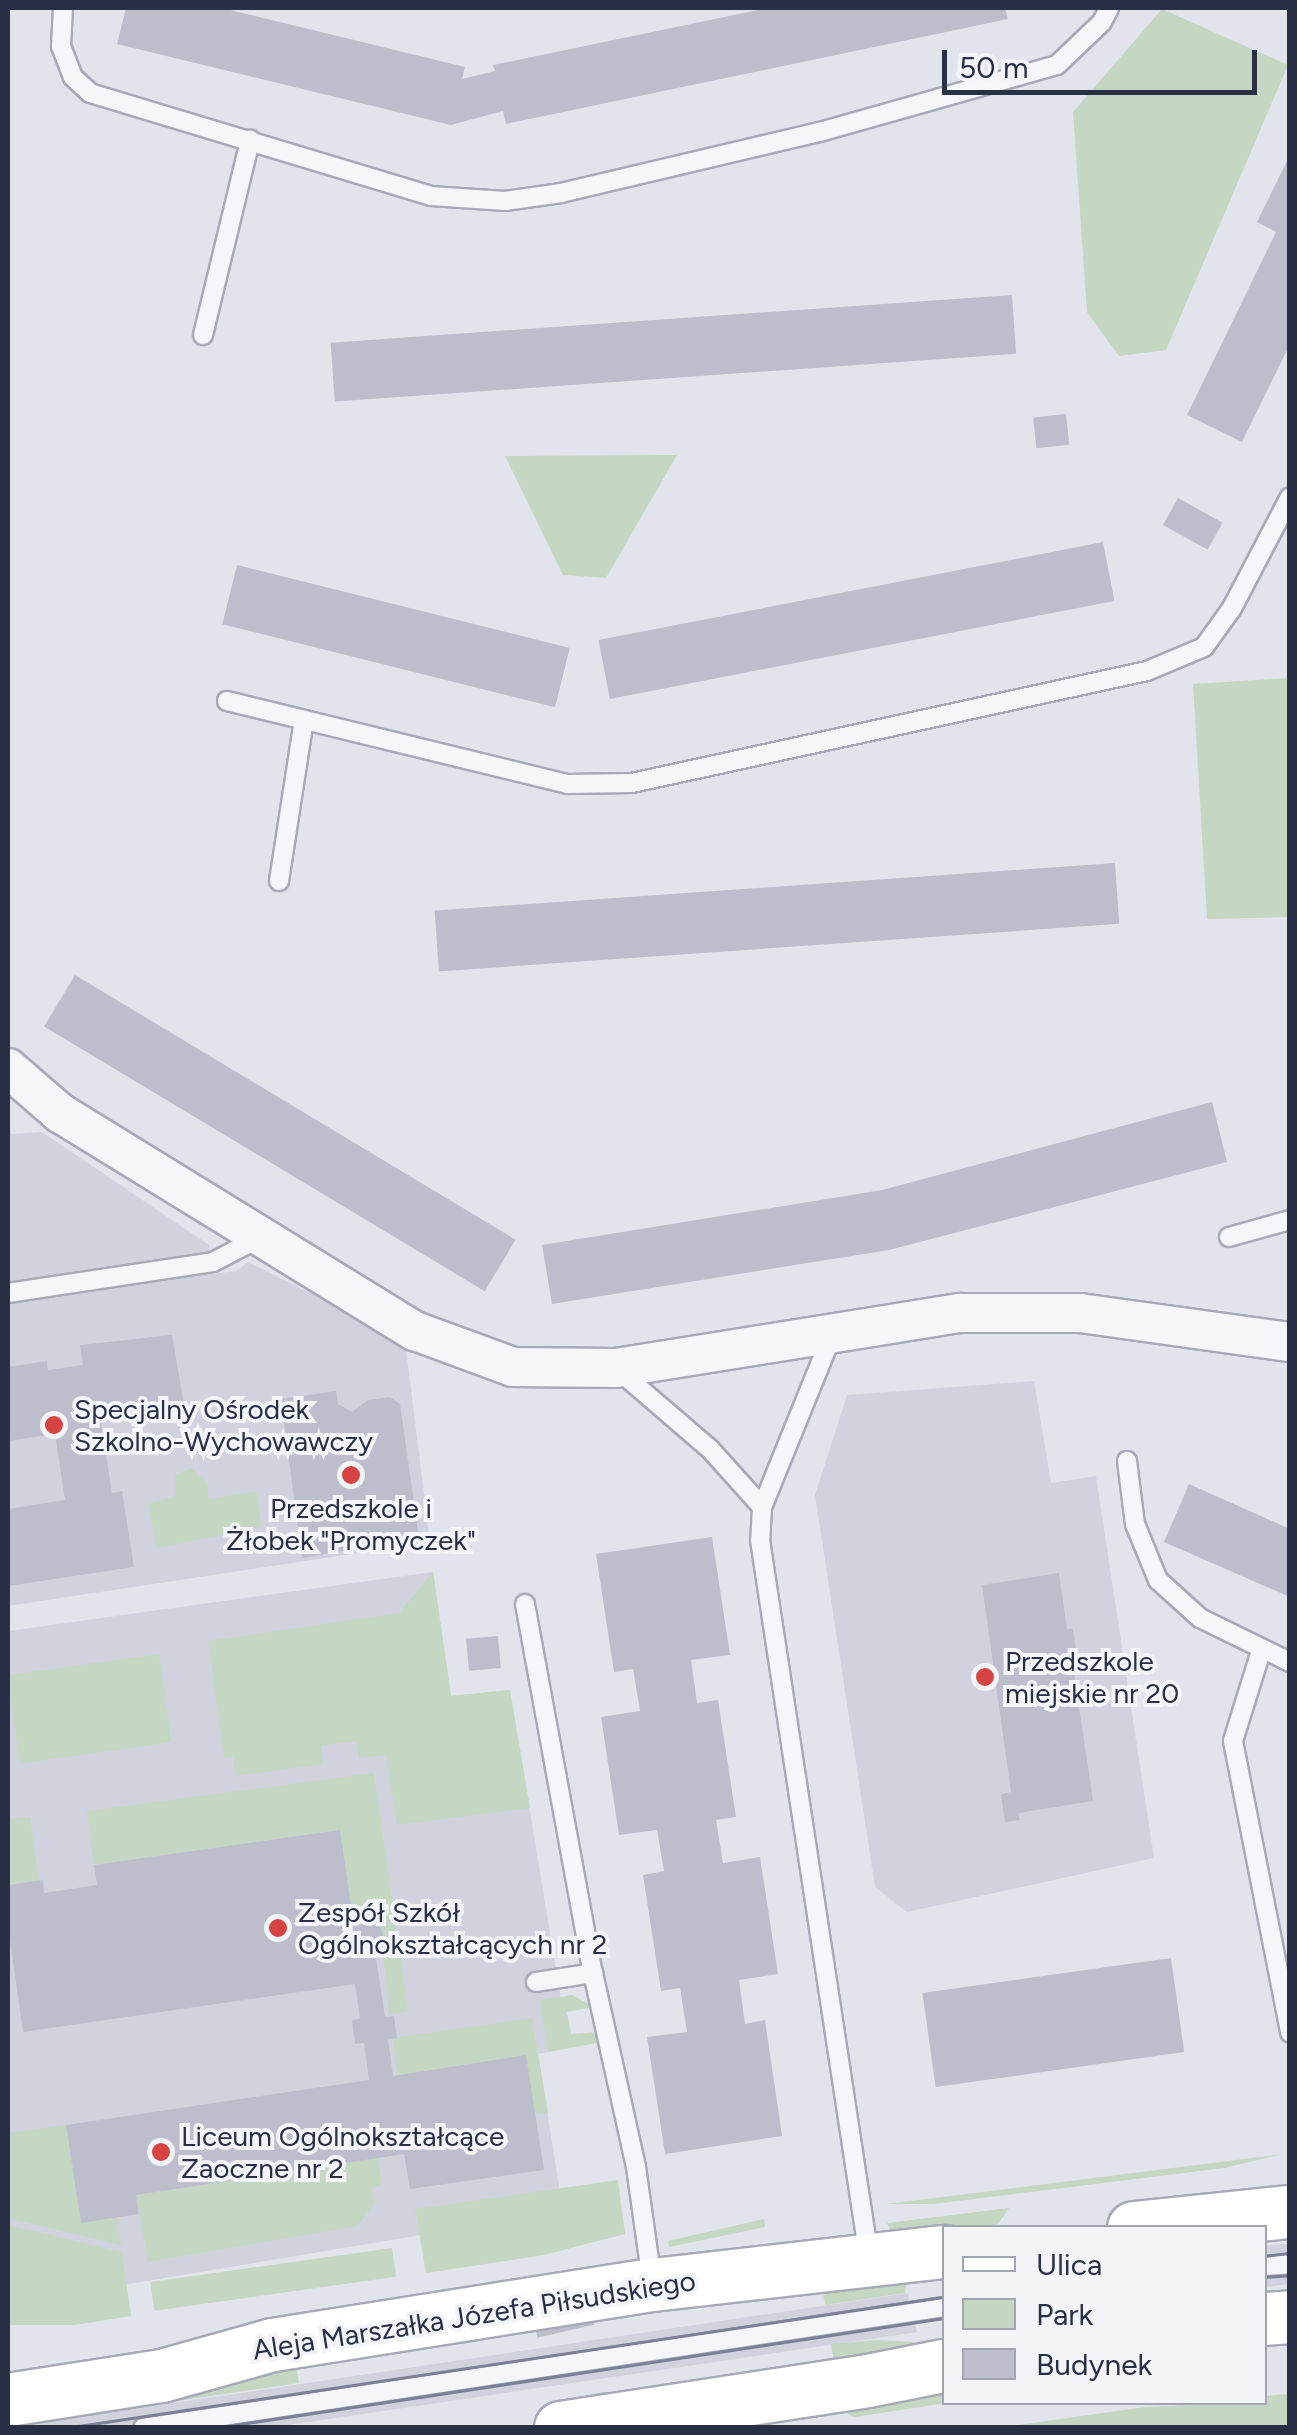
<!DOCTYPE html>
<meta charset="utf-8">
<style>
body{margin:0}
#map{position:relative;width:1297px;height:2435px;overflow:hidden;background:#e2e4eb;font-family:Figtree,sans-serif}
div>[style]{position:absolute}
.built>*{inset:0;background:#d0d3dd}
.green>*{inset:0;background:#c5d6c3;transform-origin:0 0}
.building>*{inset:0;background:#bcbfcb;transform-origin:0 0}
.roads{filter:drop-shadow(2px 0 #a7aab6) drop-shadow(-2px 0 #a7aab6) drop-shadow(0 2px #a7aab6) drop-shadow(0 -2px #a7aab6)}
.lane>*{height:18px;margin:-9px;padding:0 9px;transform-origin:9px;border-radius:9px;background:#f5f6f9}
.street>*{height:38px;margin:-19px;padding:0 19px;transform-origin:19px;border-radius:19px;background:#f5f6f9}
.secondary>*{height:52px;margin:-26px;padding:0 26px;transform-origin:26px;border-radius:26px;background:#fff}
.tram>*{height:2.5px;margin:-1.25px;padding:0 1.25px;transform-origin:1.25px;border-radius:1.25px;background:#7b8096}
.dots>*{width:28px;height:28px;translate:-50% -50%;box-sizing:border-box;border:5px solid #f2f4f8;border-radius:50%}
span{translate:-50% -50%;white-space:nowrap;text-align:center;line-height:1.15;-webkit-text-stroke:8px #f2f4f8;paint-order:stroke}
.poi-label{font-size:28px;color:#292f44}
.left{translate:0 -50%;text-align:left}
.street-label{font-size:28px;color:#292f44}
.frame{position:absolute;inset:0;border:10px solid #292f44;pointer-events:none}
.legend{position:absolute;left:942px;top:2225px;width:325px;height:180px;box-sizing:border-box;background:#f2f4f8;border:2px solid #a2a5b0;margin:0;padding:12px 18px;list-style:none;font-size:30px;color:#292f44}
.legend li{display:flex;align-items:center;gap:20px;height:50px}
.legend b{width:50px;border:2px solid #a2a5b0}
.scale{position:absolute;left:942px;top:50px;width:315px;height:45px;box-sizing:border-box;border:5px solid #292f44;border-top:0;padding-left:12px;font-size:30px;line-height:35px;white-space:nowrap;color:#292f44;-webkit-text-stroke:8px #f2f4f8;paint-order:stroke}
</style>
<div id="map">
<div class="built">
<div style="clip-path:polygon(8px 1118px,11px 1134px,42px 1132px,209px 1245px,211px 1274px,236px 1271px,248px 1262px,405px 1341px,430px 1542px,8px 1606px)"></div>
<div style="clip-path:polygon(1034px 1381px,1051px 1483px,1096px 1476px,1154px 1858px,907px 1912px,875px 1887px,815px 1495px,847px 1395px)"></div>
<div style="clip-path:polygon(433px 1572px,451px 1696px,510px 1690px,569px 2048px,538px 2054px,563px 2211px,10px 2304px,8px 1631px)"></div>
<div style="clip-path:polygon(1289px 2243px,1289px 2284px,1265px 2287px,1264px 2246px)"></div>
<div style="clip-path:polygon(908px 2293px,917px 2332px,275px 2427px,8px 2428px)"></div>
</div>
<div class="green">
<div style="clip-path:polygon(1162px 9px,1288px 65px,1166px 350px,1119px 356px,1087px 312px,1073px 112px)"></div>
<div style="clip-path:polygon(677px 455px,606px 578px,563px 575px,505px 456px)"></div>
<div style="clip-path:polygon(1289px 678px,1289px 917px,1207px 919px,1193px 684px)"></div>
<div style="clip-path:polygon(191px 1468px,207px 1482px,209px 1499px,256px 1491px,262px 1527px,157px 1548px,148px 1504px,175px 1496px,175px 1475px)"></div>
<div style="clip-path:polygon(433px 1572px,451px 1696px,510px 1690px,530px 1808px,397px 1825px,386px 1755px,359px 1758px,356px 1741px,321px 1746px,323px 1764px,235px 1776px,233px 1757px,224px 1758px,208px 1641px,399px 1613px)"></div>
<div style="left:159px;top:1654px;width:89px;height:153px;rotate:82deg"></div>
<div style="clip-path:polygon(374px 1773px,408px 2012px,389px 2014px,380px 1923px,354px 1926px,340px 1830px,94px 1865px,87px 1811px)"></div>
<div style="clip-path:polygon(30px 1817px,39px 1881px,8px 1885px,8px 1819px)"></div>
<div style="clip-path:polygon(572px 1995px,594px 2007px,567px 2012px,571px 2034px,600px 2032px,601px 2037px,597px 2043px,548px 2052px,540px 2000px)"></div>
<div style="clip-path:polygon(532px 2018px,548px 2113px,535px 2114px,526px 2055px,398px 2075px,392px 2038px)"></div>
<div style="clip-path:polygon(66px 2125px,81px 2222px,116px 2217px,121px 2245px,8px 2218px,8px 2133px)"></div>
<div style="clip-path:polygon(1283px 2154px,1224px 2168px,933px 2204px,886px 2204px)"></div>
<div style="clip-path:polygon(378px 2158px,382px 2184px,372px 2188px,375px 2204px,357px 2226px,148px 2262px,136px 2195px)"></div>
<div style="clip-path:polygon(618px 2180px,625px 2234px,544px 2255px,426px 2273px,415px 2209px)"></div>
<div style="clip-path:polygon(1009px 2208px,998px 2224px,978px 2227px,891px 2232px,887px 2223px)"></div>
<div style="clip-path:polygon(764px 2219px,765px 2227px,669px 2247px,668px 2241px)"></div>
<div style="clip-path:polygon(8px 2225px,122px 2252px,131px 2316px,75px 2325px,8px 2325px)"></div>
<div style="left:392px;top:2248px;width:29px;height:244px;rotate:82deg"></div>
<div style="clip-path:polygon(908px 2276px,905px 2293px,825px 2305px,821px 2281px)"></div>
<div style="clip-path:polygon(877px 2340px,914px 2342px,920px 2352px,835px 2369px,831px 2344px)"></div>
<div style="clip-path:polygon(295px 2360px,299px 2383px,8px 2426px,8px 2417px)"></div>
<div style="clip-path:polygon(944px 2383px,946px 2403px,854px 2417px,841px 2410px)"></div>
<div style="clip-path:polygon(1289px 2394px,1289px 2427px,1003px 2427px,1145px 2407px,1264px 2402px,1265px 2396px)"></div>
</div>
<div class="building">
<div style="clip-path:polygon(126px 8px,222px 8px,465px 67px,462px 79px,495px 71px,493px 65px,768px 8px,1005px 8px,1008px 19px,506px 124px,503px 111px,451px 125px,117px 44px)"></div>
<div style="clip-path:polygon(1290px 155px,1290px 344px,1242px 442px,1187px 415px,1276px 232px,1257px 222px)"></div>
<div style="left:1012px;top:295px;width:59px;height:683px;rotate:86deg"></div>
<div style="left:1066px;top:414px;width:31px;height:33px;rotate:84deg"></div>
<div style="left:1178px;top:498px;width:51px;height:31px;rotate:29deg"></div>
<div style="left:1103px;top:542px;width:60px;height:514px;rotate:79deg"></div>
<div style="left:237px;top:565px;width:343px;height:61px;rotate:14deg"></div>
<div style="left:1115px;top:863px;width:61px;height:682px;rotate:86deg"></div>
<div style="left:75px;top:975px;width:514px;height:60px;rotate:31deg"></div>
<div style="clip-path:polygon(1212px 1102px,1227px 1162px,889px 1250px,552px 1304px,542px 1245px,882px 1190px)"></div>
<div style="clip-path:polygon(172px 1335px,184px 1404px,100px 1416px,112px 1493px,122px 1491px,134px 1567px,8px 1586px,8px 1509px,65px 1500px,55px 1434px,8px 1441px,8px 1367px,47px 1361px,48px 1370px,83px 1365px,80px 1345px)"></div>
<div style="clip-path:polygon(336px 1391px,338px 1404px,352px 1412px,368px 1400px,390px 1397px,400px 1404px,419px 1538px,302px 1558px,281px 1399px)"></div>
<div style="clip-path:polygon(1189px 1484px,1290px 1529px,1290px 1597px,1164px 1542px)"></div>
<div style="clip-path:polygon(712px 1537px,730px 1655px,691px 1660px,697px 1703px,718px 1700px,736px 1817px,716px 1820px,723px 1863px,760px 1857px,778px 1974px,739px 1980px,745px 2024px,765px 2020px,782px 2136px,665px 2154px,647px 2037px,687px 2032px,680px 1988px,661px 1991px,643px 1875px,664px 1871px,657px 1830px,619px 1835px,601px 1717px,640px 1711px,633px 1669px,614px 1672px,596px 1554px)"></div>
<div style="clip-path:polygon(1059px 1573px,1067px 1629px,1073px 1629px,1076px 1650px,1071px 1652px,1093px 1801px,1018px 1813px,1020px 1820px,1005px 1822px,1001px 1794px,1011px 1792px,982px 1585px)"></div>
<div style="left:498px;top:1636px;width:32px;height:32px;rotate:85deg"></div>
<div style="clip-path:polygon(340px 1830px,354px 1926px,380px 1922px,384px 1944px,374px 1945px,385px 2017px,394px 2016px,397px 2038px,388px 2039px,393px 2076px,526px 2055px,544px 2170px,410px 2189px,404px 2154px,136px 2195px,139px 2214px,81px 2223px,66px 2125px,369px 2080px,364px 2043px,355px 2044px,352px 2020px,360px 2019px,355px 1984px,23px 2032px,8px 1926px,8px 1885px,43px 1880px,44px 1893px,97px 1885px,94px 1865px)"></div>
<div style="left:1171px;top:1958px;width:95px;height:251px;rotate:82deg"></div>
<div style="left:592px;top:2316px;width:9px;height:58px;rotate:77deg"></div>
<div style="left:605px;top:2392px;width:10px;height:58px;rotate:79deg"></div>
</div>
<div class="roads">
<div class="lane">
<div style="left:63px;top:8px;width:38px;rotate:93deg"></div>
<div style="left:61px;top:46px;width:33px;rotate:69deg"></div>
<div style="left:73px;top:77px;width:23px;rotate:43deg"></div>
<div style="left:90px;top:93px;width:356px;rotate:16.8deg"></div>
<div style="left:431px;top:196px;width:74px;rotate:3.9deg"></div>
<div style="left:505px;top:201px;width:57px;rotate:-8.1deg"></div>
<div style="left:561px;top:193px;width:266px;rotate:-13.3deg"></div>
<div style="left:820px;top:132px;width:246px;rotate:-15.8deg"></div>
<div style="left:1057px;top:65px;width:62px;rotate:-43.7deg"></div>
<div style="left:1102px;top:22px;width:16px;rotate:-63deg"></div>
<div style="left:203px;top:335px;width:201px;rotate:-76.4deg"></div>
<div style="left:227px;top:701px;width:351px;rotate:13.7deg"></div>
<div style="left:568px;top:784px;width:64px;rotate:-0.9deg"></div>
<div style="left:632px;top:783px;width:527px;rotate:-12.27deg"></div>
<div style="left:1147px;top:671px;width:62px;rotate:-22.8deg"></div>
<div style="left:1204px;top:647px;width:48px;rotate:-54.3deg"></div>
<div style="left:1232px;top:608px;width:125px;rotate:-62.4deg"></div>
<div style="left:279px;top:881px;width:163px;rotate:-81.2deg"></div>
<div style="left:1229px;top:1237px;width:63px;rotate:-15.6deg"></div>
<div style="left:8px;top:1293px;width:207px;rotate:-8.6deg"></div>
<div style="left:213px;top:1262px;width:52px;rotate:-27.6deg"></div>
<div style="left:832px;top:1335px;width:186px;rotate:112.1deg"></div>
<div style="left:762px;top:1507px;width:33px;rotate:93deg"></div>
<div style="left:760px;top:1540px;width:725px;rotate:81.36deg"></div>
<div style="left:618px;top:1370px;width:121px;rotate:40.7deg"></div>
<div style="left:710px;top:1449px;width:78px;rotate:48.1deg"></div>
<div style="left:1127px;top:1461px;width:64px;rotate:82.8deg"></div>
<div style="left:1135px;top:1524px;width:61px;rotate:67.7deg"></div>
<div style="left:1158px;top:1580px;width:57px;rotate:42.1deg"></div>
<div style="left:1200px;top:1618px;width:100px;rotate:26.1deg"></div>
<div style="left:525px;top:1604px;width:375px;rotate:79.6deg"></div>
<div style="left:593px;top:1973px;width:199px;rotate:77.5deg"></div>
<div style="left:636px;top:2167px;width:115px;rotate:82deg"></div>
<div style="left:1261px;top:1651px;width:94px;rotate:107.3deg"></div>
<div style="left:1233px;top:1741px;width:297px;rotate:78.9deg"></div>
<div style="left:536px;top:1982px;width:58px;rotate:-9deg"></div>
<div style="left:1264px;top:2266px;width:26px;rotate:-4deg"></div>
<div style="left:143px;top:2428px;width:810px;rotate:-8.59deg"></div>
</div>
<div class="street">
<div style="left:8px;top:1068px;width:69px;rotate:40.9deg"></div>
<div style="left:60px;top:1113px;width:417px;rotate:31.6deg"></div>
<div style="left:415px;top:1331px;width:104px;rotate:20.2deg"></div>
<div style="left:513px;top:1367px;width:103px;rotate:0.6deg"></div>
<div style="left:616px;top:1368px;width:349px;rotate:-9.1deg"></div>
<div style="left:961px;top:1313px;width:119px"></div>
<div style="left:1080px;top:1313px;width:212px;rotate:7.9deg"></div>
</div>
<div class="secondary">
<div style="left:1134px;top:2228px;width:157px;rotate:-5.9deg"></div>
<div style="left:1264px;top:2319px;width:26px;rotate:-4deg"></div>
<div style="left:8px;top:2400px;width:156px;rotate:-8.9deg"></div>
<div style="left:162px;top:2376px;width:115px;rotate:-15.6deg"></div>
<div style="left:273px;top:2345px;width:385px;rotate:-9deg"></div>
<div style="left:653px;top:2285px;width:293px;rotate:-6.5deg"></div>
<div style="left:561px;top:2428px;width:311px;rotate:-8.7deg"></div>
<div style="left:868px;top:2381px;width:77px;rotate:-11.2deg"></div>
</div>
</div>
<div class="tram">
<div style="left:1264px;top:2256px;width:26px;rotate:-7deg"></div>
<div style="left:1264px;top:2277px;width:26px;rotate:-4deg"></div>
<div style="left:65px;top:2428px;width:889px;rotate:-8.48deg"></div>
<div style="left:214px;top:2428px;width:738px;rotate:-8.57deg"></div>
</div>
<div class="dots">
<div style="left:54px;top:1425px;background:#d54442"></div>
<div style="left:351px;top:1475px;background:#d54442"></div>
<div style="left:985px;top:1677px;background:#d54442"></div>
<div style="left:278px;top:1928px;background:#d54442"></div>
<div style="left:161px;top:2152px;background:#d54442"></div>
</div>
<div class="poi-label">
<span class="left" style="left:74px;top:1425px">Specjalny Ośrodek<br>Szkolno-Wychowawczy</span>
<span style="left:351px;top:1524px">Przedszkole i<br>Żłobek "Promyczek"</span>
<span class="left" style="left:1005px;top:1677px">Przedszkole<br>miejskie nr 20</span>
<span class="left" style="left:298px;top:1928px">Zespół Szkół<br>Ogólnokształcących nr 2</span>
<span class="left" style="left:181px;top:2152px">Liceum Ogólnokształcące<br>Zaoczne nr 2</span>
</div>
<div class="street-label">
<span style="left:474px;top:2315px;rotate:-9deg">Aleja Marszałka Józefa Piłsudskiego</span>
</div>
<div class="frame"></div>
<ul class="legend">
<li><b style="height:12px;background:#fff"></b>Ulica</li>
<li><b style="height:28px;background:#c5d6c3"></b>Park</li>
<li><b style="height:28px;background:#bcbfcb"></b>Budynek</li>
</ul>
<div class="scale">50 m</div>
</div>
